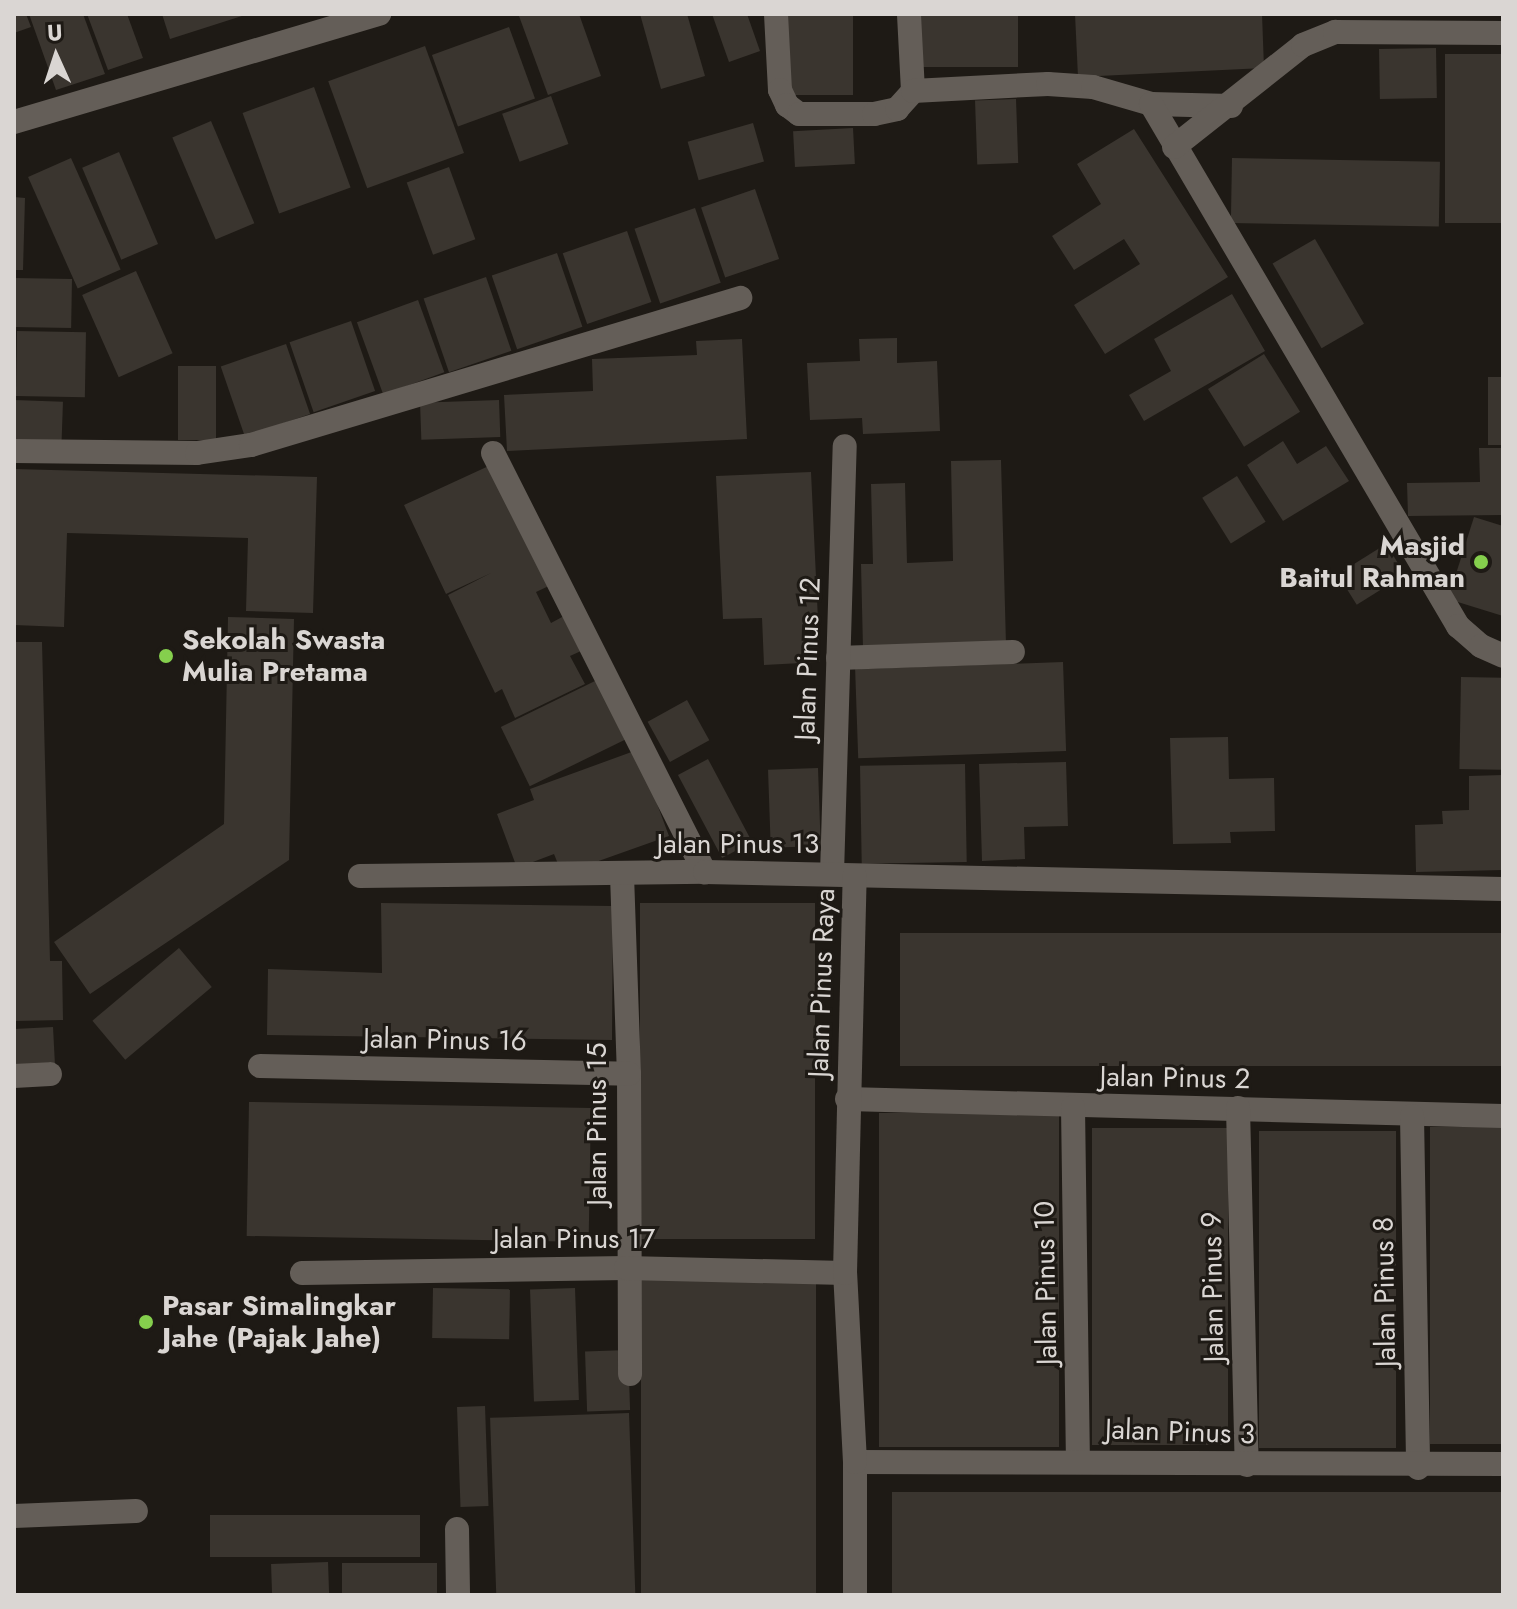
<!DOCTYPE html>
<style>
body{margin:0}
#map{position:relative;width:1517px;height:1609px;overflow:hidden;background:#1e1a15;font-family:Jost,sans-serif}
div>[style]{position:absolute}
.building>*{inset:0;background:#3a352f;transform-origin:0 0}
.minor>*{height:24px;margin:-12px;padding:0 12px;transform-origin:12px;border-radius:12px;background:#645e58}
.dots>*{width:22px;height:22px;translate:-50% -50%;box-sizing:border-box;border:4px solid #1e1a15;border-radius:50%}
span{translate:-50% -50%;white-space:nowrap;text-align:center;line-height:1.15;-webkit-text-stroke:6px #1e1a15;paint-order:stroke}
.poi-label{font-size:28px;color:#dad6d3;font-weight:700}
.right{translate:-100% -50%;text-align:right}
.left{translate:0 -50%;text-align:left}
.street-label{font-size:28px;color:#dad6d3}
.frame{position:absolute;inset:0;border:16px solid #dad6d3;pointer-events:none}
.north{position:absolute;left:16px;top:16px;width:80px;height:80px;-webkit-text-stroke:6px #1e1a15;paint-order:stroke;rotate:357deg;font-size:22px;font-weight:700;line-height:32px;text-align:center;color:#dad6d3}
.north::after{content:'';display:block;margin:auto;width:28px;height:36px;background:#dad6d3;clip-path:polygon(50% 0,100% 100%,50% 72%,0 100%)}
</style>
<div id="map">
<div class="building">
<div style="clip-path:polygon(14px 14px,26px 14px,31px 27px,14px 33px)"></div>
<div style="clip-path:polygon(29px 14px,83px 14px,105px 74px,56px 90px)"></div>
<div style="clip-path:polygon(87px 14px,127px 14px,143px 58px,108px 70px)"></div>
<div style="clip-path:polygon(162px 14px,245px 14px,245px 15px,170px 39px)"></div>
<div style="clip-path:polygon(579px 14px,601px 76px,548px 95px,519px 16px)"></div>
<div style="clip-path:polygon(640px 14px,687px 14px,705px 76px,661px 89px)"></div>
<div style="clip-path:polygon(712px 14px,747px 14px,760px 51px,729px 62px)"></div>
<div style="left:786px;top:14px;width:67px;height:81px"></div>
<div style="left:914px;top:14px;width:104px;height:53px"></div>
<div style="clip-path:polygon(1075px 14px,1262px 14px,1264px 68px,1078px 77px)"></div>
<div style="left:509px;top:27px;width:76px;height:82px;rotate:70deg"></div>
<div style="left:425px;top:46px;width:114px;height:103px;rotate:70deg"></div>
<div style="left:1436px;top:48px;width:50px;height:57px;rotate:89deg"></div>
<div style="left:1445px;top:54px;width:58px;height:169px"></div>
<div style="left:314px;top:87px;width:107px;height:76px;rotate:70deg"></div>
<div style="left:551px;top:96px;width:51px;height:52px;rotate:70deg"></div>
<div style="left:1016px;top:99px;width:64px;height:41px;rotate:88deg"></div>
<div style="left:211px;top:121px;width:111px;height:42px;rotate:67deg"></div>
<div style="left:753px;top:123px;width:40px;height:68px;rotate:74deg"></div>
<div style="left:853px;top:128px;width:36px;height:60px;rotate:87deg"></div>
<div style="clip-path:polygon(1134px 129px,1228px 277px,1105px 354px,1074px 305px,1140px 264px,1124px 239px,1074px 270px,1052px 236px,1101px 204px,1077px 164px)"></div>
<div style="left:119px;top:152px;width:100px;height:40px;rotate:67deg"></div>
<div style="left:71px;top:158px;width:122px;height:47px;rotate:66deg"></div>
<div style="left:1232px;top:158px;width:208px;height:65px;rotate:1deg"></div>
<div style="left:449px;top:167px;width:77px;height:45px;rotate:70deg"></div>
<div style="left:755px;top:189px;width:74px;height:57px;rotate:71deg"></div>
<div style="clip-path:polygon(14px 197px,25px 198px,23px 270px,14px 270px)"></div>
<div style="left:695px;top:208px;width:79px;height:64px;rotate:71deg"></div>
<div style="left:627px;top:231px;width:75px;height:68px;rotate:71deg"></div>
<div style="left:1315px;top:239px;width:98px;height:49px;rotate:60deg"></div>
<div style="left:557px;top:253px;width:78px;height:69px;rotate:71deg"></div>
<div style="left:136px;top:271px;width:90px;height:59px;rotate:66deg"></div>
<div style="left:486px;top:277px;width:78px;height:66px;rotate:71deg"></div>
<div style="left:14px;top:278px;width:58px;height:49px;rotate:1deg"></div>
<div style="clip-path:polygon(1232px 294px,1265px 351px,1144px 421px,1129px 395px,1171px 371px,1154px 339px)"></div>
<div style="left:418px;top:300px;width:77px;height:65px;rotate:70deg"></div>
<div style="left:351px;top:321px;width:74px;height:65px;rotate:71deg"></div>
<div style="left:17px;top:331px;width:69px;height:65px;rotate:1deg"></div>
<div style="clip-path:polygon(897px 338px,897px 363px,937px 361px,940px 431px,863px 434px,862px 418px,810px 420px,807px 363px,860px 361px,859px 339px)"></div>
<div style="clip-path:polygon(742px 339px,747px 439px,507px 451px,504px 395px,593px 391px,592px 359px,697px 355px,696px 341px)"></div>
<div style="left:286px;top:344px;width:74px;height:69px;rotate:71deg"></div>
<div style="left:1264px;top:354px;width:68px;height:66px;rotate:58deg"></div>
<div style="left:178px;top:366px;width:38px;height:74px"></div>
<div style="left:1488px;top:377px;width:15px;height:68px"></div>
<div style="left:14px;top:400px;width:49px;height:41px;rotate:2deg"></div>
<div style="left:499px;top:400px;width:37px;height:79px;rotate:88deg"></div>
<div style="clip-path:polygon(1283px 441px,1297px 464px,1326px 446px,1349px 481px,1283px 521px,1247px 465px)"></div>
<div style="clip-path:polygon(1479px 448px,1503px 448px,1503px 515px,1408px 516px,1407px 483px,1480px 482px)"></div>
<div style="clip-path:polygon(1001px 460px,1006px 644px,863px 649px,861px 564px,873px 564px,871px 484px,905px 483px,907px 563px,953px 561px,951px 461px)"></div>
<div style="clip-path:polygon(493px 464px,553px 584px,536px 592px,551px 623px,564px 616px,581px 651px,570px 656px,585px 684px,515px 718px,502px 689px,495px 693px,448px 595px,491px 573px,446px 594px,404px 505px)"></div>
<div style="clip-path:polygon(14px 469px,317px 477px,313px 613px,246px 611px,248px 538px,67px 533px,64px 627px,14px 625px)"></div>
<div style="clip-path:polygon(811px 472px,820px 662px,764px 665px,762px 618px,723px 619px,716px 476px)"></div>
<div style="left:1237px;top:476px;width:54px;height:41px;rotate:58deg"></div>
<div style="clip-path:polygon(1474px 517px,1503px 526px,1503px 616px,1448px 599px)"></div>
<div style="left:1386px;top:544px;width:36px;height:57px;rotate:58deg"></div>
<div style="clip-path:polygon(228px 617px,294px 619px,289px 860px,90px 994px,54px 942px,224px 824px)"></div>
<div style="clip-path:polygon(14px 642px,42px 642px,50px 961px,62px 961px,63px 1020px,14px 1021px)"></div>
<div style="left:1063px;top:662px;width:89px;height:208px;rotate:88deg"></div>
<div style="left:1461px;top:677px;width:42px;height:92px;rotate:1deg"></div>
<div style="left:597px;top:680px;width:66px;height:107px;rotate:64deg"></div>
<div style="left:687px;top:700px;width:46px;height:45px;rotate:61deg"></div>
<div style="clip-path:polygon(1228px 737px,1229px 779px,1274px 778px,1275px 831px,1230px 832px,1231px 843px,1173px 844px,1170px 738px)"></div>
<div style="clip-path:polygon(637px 750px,669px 836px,562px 874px,554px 854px,517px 868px,497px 814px,534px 800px,530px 789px)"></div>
<div style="left:708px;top:759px;width:94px;height:34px;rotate:62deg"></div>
<div style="clip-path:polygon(1066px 762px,1068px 826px,1024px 827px,1025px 859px,982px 861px,979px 764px)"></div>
<div style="left:965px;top:764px;width:98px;height:105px;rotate:89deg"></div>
<div style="left:818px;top:768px;width:78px;height:50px;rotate:88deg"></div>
<div style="clip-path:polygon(1503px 775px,1503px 870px,1416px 872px,1415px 825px,1443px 824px,1442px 811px,1469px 810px,1469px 776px)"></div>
<div style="clip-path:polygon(381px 903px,613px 906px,612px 1040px,267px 1035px,268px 969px,382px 973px)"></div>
<div style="left:815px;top:903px;width:336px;height:175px;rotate:90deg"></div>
<div style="left:900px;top:933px;width:603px;height:133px"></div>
<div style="left:179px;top:948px;width:51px;height:113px;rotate:50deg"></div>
<div style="left:53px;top:1027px;width:38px;height:39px;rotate:87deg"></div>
<div style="left:249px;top:1102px;width:342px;height:134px;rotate:1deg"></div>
<div style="left:879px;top:1113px;width:180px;height:334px"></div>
<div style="left:1430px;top:1127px;width:73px;height:317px"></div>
<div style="left:1092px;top:1128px;width:136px;height:317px"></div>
<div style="left:1259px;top:1131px;width:137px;height:317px"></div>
<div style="left:641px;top:1279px;width:175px;height:316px"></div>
<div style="left:433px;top:1288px;width:77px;height:50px;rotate:1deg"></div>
<div style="left:575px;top:1288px;width:112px;height:45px;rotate:88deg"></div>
<div style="left:628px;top:1350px;width:60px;height:43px;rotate:88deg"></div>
<div style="left:485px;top:1406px;width:100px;height:28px;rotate:88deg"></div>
<div style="left:629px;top:1413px;width:182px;height:139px;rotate:88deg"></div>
<div style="left:892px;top:1492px;width:611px;height:103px"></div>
<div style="left:420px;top:1515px;width:42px;height:210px;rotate:90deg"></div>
<div style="left:328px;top:1562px;width:33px;height:57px;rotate:88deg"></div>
<div style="left:437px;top:1563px;width:32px;height:95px;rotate:90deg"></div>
</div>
<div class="minor">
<div style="left:776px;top:14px;width:76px;rotate:87deg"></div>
<div style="left:780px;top:90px;width:17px;rotate:65deg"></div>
<div style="left:787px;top:105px;width:15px;rotate:37deg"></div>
<div style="left:799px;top:114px;width:75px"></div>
<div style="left:874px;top:114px;width:24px;rotate:-12deg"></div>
<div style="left:897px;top:109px;width:24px;rotate:-48deg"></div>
<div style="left:913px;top:91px;width:77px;rotate:-93deg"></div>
<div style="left:913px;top:91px;width:135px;rotate:-3deg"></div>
<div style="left:1048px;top:84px;width:45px;rotate:3.8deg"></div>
<div style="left:1093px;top:87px;width:60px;rotate:16.3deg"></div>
<div style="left:1151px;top:104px;width:80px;rotate:1.4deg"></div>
<div style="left:1151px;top:104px;width:606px;rotate:59.54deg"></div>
<div style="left:1458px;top:626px;width:30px;rotate:41deg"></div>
<div style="left:1481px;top:646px;width:24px;rotate:24deg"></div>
<div style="left:14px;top:122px;width:381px;rotate:-16.5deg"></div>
<div style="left:1174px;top:147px;width:164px;rotate:-38.3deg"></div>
<div style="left:1303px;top:45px;width:35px;rotate:-22deg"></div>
<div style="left:1335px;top:32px;width:168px;rotate:0.3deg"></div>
<div style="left:14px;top:451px;width:183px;rotate:0.6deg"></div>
<div style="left:197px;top:453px;width:55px;rotate:-8.4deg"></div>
<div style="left:251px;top:445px;width:511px;rotate:-16.73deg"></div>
<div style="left:493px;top:453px;width:470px;rotate:63.2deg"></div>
<div style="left:838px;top:658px;width:175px;rotate:-2deg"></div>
<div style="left:832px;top:874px;width:428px;rotate:-88.3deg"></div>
<div style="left:622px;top:875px;width:199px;rotate:88deg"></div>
<div style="left:629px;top:1074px;width:300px;rotate:89.8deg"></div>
<div style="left:360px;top:876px;width:345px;rotate:-0.7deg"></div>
<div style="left:705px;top:872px;width:798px;rotate:1.22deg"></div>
<div style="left:260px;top:1066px;width:369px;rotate:1.2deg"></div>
<div style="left:14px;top:1076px;width:36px;rotate:-3deg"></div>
<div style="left:847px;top:1099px;width:656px;rotate:1.48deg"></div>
<div style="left:1073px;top:1107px;width:352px;rotate:89.2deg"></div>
<div style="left:1238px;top:1108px;width:357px;rotate:88.6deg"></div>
<div style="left:1412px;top:1116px;width:352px;rotate:89deg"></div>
<div style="left:302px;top:1273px;width:324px;rotate:-0.9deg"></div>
<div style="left:626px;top:1268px;width:219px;rotate:1.3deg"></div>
<div style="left:855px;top:1462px;width:648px;rotate:0.18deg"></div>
<div style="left:14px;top:1516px;width:122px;rotate:-2.3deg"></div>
<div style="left:457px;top:1529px;width:66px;rotate:89.1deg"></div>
<div style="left:855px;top:1595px;width:133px;rotate:-90deg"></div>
<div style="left:855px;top:1462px;width:189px;rotate:-93deg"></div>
<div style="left:845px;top:1273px;width:397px;rotate:-88.6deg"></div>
</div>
<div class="dots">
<div style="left:1481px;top:562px;background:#85cf4d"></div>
<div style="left:166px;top:656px;background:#85cf4d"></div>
<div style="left:146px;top:1322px;background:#85cf4d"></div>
</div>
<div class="poi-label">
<span class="right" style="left:1465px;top:562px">Masjid<br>Baitul Rahman</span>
<span class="left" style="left:182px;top:656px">Sekolah Swasta<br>Mulia Pretama</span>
<span class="left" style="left:162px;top:1322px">Pasar Simalingkar<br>Jahe (Pajak Jahe)</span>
</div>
<div class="street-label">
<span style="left:808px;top:659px;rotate:-88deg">Jalan Pinus 12</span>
<span style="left:738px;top:844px">Jalan Pinus 13</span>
<span style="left:822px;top:983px;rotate:-88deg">Jalan Pinus Raya</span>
<span style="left:445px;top:1040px;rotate:1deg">Jalan Pinus 16</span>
<span style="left:1175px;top:1078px;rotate:1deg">Jalan Pinus 2</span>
<span style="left:597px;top:1124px;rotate:-90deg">Jalan Pinus 15</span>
<span style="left:574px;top:1239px">Jalan Pinus 17</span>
<span style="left:1046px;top:1283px;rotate:-91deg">Jalan Pinus 10</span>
<span style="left:1213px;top:1287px;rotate:-91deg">Jalan Pinus 9</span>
<span style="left:1385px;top:1292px;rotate:-91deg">Jalan Pinus 8</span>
<span style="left:1180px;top:1432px;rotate:2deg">Jalan Pinus 3</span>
</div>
<div class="frame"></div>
<div class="north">U</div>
</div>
